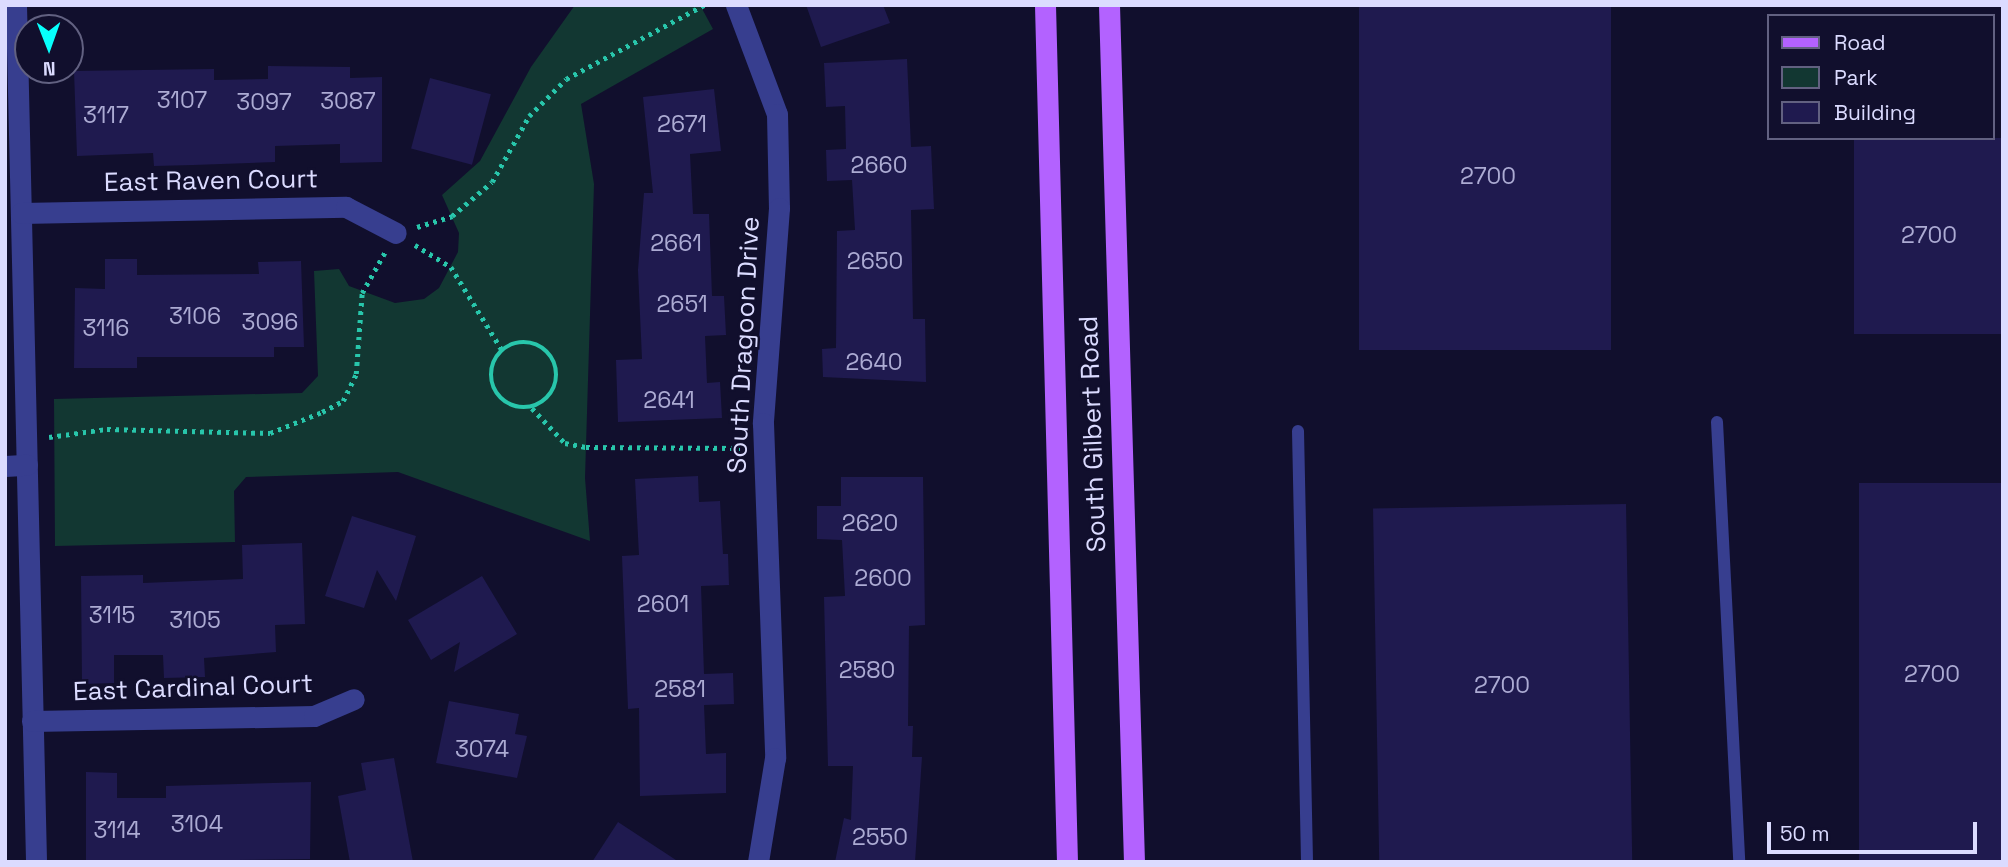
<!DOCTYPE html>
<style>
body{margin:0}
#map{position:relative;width:2008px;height:867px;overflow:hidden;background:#110f2d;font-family:"Space Grotesk",sans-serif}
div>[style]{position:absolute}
.green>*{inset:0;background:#123732}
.building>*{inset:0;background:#1f1a4f;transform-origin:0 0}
.path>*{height:4.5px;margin-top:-2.25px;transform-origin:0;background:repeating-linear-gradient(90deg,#28c6ab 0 3.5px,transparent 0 8.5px)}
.path>.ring{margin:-2.25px;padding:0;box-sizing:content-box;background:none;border:4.5px solid #28c6ab;border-radius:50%}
.lane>*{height:12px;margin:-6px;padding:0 6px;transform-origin:6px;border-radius:6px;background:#373e8f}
.street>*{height:21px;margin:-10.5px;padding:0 10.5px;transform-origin:10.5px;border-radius:10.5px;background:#373e8f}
.primary>*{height:21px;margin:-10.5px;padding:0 10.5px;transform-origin:10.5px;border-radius:10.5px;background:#b362ff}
span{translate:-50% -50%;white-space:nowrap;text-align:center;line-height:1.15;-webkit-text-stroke:5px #110f2d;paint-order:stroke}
.number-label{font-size:23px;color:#acabd3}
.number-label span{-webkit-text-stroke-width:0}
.street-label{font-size:26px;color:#dbdbff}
.frame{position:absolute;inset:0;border:7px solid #dbdbff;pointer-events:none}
.legend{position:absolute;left:1767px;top:14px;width:228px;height:126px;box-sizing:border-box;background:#110f2d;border:2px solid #626181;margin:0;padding:9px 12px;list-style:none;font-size:21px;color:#dbdbff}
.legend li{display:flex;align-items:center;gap:14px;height:35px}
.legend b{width:35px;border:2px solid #626181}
.north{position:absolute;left:14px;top:14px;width:70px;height:70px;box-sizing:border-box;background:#110f2d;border:2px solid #626181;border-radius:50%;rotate:179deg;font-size:19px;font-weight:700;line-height:28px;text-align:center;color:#dbdbff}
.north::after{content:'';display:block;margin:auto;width:24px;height:32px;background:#07fffc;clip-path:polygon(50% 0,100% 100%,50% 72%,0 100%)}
.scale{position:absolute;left:1767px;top:822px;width:210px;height:32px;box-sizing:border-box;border:4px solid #dbdbff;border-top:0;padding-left:9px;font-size:21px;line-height:24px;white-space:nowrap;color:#dbdbff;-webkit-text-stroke:5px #110f2d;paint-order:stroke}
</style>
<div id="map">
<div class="green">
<div style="clip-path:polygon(575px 5px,700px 5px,713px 29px,581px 104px,594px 184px,585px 478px,590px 541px,398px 472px,246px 477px,234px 491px,235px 542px,55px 546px,54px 399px,302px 393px,318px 376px,314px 271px,339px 269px,349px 286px,395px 303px,424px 299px,439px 288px,458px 252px,459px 233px,442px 195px,480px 161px,531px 67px)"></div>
</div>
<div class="building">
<div style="clip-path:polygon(806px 5px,883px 5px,890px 23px,821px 47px)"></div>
<div style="left:1359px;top:5px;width:252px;height:345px"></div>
<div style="clip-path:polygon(907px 59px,911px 147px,931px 146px,934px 209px,911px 210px,913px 319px,925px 319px,926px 382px,823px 377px,822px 349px,836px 348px,837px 231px,855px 230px,852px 180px,827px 181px,826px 150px,846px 149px,845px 106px,826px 107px,824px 63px)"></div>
<div style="clip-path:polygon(268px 66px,350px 67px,350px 78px,382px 77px,382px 162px,340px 163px,340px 144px,275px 146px,275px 162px,193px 165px,154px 166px,153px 153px,77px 156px,74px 71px,214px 69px,214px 80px,268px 79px)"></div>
<div style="left:430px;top:78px;width:63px;height:73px;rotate:15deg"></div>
<div style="clip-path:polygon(714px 89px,721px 151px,690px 154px,693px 214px,709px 214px,712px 296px,724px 296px,726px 335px,705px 336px,707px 383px,720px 382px,722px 418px,618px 422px,616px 360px,642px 359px,638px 270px,644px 193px,653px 193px,643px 97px)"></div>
<div style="left:1854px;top:138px;width:149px;height:196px"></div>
<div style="clip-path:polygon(105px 259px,137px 259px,137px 275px,259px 274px,258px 262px,301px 261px,304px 347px,274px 347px,274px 357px,137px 357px,137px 368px,74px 368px,75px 288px,105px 289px)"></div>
<div style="clip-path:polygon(698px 476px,699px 502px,720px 501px,723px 554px,728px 554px,729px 585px,701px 586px,704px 674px,733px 673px,734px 704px,704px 705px,706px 754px,726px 753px,726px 793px,640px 796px,639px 708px,628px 709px,622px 556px,639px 555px,635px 479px)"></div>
<div style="clip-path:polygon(841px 477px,923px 477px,925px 625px,909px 626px,908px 726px,913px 726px,912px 757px,922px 757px,915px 862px,835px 862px,844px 818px,851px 820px,853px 766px,828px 766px,824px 597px,845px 596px,842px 540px,817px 539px,817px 506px,841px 506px)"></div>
<div style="left:2003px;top:483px;width:379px;height:144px;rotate:90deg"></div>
<div style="left:1626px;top:504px;width:358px;height:253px;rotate:89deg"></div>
<div style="clip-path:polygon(352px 516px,416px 536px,396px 601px,377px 570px,364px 608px,325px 596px)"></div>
<div style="clip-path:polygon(302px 543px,305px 624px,275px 625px,276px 652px,204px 658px,205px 677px,164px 678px,163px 655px,114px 655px,114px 683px,82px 684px,81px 576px,143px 575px,143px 583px,243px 579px,242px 545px)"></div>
<div style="clip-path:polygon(482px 576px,517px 634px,454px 672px,460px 642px,431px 660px,408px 620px)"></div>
<div style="clip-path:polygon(449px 701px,519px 714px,515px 734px,527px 736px,517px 778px,436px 763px)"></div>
<div style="clip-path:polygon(394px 758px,413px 862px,350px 862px,338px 796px,366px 790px,361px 763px)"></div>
<div style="clip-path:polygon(86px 772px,117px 773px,117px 798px,166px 798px,166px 786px,311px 782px,310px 859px,86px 862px)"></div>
<div style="clip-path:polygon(618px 822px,679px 862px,592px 862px)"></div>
</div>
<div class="path">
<div style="left:417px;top:227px;width:37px;rotate:-17deg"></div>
<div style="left:452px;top:216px;width:52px;rotate:-40.4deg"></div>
<div style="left:492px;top:182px;width:76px;rotate:-60.7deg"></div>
<div style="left:529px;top:116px;width:52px;rotate:-45deg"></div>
<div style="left:566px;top:79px;width:157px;rotate:-28.2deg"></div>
<div style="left:415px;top:245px;width:42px;rotate:31.4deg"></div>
<div style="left:451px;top:267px;width:97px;rotate:58.4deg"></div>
<div class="ring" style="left:491px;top:342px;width:61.5px;height:61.5px"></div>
<div style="left:532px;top:408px;width:48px;rotate:46.7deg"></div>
<div style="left:565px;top:443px;width:21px;rotate:11deg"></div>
<div style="left:586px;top:447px;width:154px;rotate:0.4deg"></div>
<div style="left:49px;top:437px;width:59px;rotate:-7.9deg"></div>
<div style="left:107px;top:429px;width:163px;rotate:1.4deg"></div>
<div style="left:270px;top:433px;width:56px;rotate:-22deg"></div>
<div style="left:322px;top:412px;width:24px;rotate:-28deg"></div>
<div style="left:343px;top:401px;width:30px;rotate:-64deg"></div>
<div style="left:356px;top:374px;width:81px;rotate:-85.8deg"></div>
<div style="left:362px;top:293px;width:47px;rotate:-60.7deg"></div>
</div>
<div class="lane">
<div style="left:1717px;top:422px;width:441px;rotate:87.1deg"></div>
<div style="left:1298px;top:431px;width:431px;rotate:88.8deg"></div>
</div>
<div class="street">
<div style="left:16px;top:5px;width:857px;rotate:88.66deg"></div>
<div style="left:736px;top:5px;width:116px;rotate:69.4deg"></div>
<div style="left:777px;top:114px;width:94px;rotate:88.8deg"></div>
<div style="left:779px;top:208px;width:216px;rotate:94.3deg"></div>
<div style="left:763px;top:423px;width:335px;rotate:87.9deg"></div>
<div style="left:775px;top:758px;width:105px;rotate:99.3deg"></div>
<div style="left:21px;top:213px;width:325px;rotate:-1.1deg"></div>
<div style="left:346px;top:207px;width:56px;rotate:27.5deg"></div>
<div style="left:5px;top:466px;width:22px;rotate:-3deg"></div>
<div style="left:32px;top:721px;width:282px;rotate:-1deg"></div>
<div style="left:314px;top:716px;width:43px;rotate:-23deg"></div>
</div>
<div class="primary">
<div style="left:1045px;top:5px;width:857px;rotate:88.53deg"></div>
<div style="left:1109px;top:5px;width:857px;rotate:88.33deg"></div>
</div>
<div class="number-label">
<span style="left:182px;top:100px">3107</span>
<span style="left:348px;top:101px">3087</span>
<span style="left:264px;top:102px">3097</span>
<span style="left:106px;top:115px">3117</span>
<span style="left:682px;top:124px">2671</span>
<span style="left:879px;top:165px">2660</span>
<span style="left:1488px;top:176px">2700</span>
<span style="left:1929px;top:235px">2700</span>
<span style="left:676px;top:243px">2661</span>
<span style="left:875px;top:261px">2650</span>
<span style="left:682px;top:304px">2651</span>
<span style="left:195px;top:316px">3106</span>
<span style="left:270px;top:322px">3096</span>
<span style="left:106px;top:328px">3116</span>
<span style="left:874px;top:362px">2640</span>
<span style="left:669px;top:400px">2641</span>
<span style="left:870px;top:523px">2620</span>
<span style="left:883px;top:578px">2600</span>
<span style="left:663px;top:604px">2601</span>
<span style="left:112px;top:615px">3115</span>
<span style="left:195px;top:620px">3105</span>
<span style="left:867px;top:670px">2580</span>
<span style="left:1932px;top:674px">2700</span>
<span style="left:1502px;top:685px">2700</span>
<span style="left:680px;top:689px">2581</span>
<span style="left:482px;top:749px">3074</span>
<span style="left:197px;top:824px">3104</span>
<span style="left:117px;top:830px">3114</span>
<span style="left:880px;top:837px">2550</span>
</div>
<div class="street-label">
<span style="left:211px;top:181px;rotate:-1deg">East Raven Court</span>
<span style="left:744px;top:345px;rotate:-87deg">South Dragoon Drive</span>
<span style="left:1093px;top:434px;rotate:-92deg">South Gilbert Road</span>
<span style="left:193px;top:688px;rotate:-2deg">East Cardinal Court</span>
</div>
<div class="frame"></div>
<ul class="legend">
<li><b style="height:9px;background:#b362ff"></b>Road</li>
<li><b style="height:19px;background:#123732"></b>Park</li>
<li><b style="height:19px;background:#1f1a4f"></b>Building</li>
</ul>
<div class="north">N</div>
<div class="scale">50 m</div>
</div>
